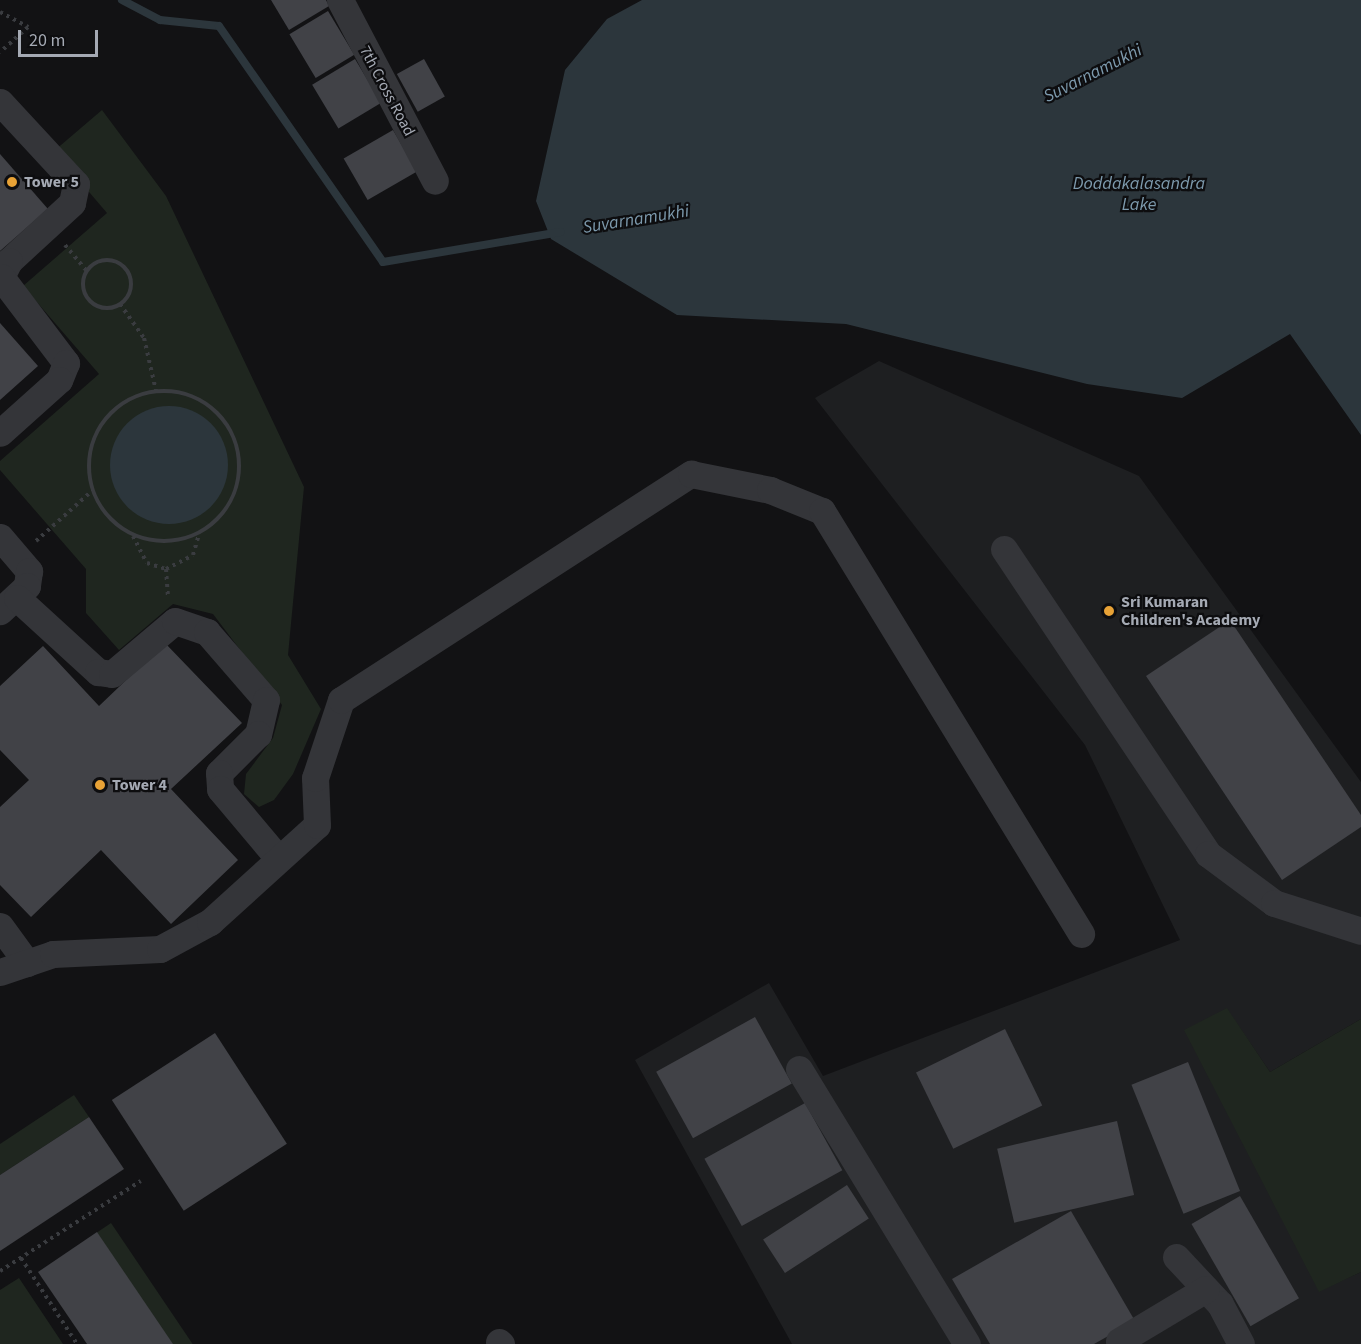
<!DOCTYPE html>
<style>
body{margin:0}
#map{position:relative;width:1361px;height:1344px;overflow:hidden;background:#121214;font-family:"Source Sans 3",sans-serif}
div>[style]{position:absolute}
.built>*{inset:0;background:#1e1f21}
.green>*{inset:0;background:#1f261f;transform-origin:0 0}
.water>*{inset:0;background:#2c363c}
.round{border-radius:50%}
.stream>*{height:8px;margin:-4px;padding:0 4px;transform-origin:4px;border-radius:4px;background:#2c363c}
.building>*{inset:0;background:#414247;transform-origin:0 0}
.path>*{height:4px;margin-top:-2px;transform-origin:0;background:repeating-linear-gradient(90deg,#3a3c40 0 3px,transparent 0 7.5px)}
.path>.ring{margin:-2px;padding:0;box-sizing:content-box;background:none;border:4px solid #3a3c40;border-radius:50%}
.minor>*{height:27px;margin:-13.5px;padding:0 13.5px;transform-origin:13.5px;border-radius:13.5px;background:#343539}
.dots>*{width:16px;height:16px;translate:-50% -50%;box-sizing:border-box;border:3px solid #0d0d0f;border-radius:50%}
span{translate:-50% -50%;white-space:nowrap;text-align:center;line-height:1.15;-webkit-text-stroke:4.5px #0d0d0f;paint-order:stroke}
.street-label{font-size:16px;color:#a5aab4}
.poi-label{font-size:16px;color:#a5aab4;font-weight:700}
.left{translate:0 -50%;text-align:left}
.water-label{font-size:18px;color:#7d9aad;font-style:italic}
.scale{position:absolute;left:18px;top:30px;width:80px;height:27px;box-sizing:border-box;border:3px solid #a5aab4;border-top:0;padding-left:8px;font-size:18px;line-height:21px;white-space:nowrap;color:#a5aab4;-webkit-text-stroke:4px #0d0d0f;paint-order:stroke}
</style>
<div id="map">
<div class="built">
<div style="clip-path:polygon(879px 361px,1139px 476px,1361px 782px,1361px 1019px,1270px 1072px,1227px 1009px,1319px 1291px,1361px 1272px,1361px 1344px,792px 1344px,635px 1060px,769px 983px,823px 1076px,1180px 940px,1085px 745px,815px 398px)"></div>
</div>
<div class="green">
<div style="clip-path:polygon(102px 110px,166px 196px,304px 487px,288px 655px,321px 709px,293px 774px,274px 800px,259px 807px,244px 794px,246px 774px,273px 738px,282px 705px,213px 614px,173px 604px,119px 650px,86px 613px,86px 569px,0 470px,0 461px,99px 374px,23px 286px,107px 213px,54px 151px)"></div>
<div style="clip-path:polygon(1227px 1008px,1270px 1072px,1361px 1019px,1361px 1272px,1319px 1292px,1184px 1030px)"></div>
<div style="clip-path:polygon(74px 1095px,89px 1117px,0 1175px,0 1144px)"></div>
<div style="left:111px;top:1223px;width:146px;height:17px;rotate:56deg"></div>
<div style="clip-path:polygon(19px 1278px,63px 1344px,0 1344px,0 1290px)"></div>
</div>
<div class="water">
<div style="clip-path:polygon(642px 0,1361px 0,1361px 435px,1290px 334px,1182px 398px,1087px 384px,846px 324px,677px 315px,551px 239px,536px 201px,565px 70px,607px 19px)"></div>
<div class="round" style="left:110px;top:406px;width:118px;height:118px"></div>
</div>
<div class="stream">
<div style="left:122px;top:0;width:43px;rotate:27.8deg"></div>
<div style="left:160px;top:20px;width:59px;rotate:5.8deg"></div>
<div style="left:219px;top:26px;width:287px;rotate:55.2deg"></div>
<div style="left:383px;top:262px;width:180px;rotate:-9.6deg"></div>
</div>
<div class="building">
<div style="clip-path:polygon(271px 0,326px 0,329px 6px,289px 30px)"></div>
<div style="left:328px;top:11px;width:51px;height:45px;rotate:59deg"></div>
<div style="left:355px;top:59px;width:51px;height:50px;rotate:59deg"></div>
<div style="left:424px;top:59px;width:43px;height:31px;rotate:61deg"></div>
<div style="left:393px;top:130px;width:48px;height:57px;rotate:60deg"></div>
<div style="clip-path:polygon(0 154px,48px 209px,0 251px)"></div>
<div style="clip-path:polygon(0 323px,38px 366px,0 400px)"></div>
<div style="clip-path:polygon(1230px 620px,1361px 815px,1361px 827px,1282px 880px,1146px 676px)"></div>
<div style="clip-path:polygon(165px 643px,242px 723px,171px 789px,238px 860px,171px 924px,101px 850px,31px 917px,0 885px,0 807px,29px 780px,0 750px,0 686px,43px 646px,99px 706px)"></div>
<div style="left:755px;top:1017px;width:76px;height:113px;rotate:61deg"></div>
<div style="left:1005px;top:1029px;width:85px;height:99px;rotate:64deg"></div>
<div style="left:215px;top:1033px;width:132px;height:123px;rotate:57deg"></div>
<div style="left:1188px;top:1062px;width:139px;height:61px;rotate:68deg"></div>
<div style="left:805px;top:1103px;width:77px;height:115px;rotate:61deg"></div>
<div style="clip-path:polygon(89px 1117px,124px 1169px,0 1251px,0 1175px)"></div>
<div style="left:1117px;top:1121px;width:76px;height:123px;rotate:77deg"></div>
<div style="left:847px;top:1185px;width:40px;height:100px;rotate:57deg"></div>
<div style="left:1240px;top:1196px;width:118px;height:56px;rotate:60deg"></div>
<div style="clip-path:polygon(1071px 1211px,1135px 1321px,1094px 1344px,990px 1344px,952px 1279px)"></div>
<div style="clip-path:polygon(97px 1232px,173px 1344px,87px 1344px,38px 1272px)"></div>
</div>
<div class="path">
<div style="left:0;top:12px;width:32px;rotate:28deg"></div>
<div style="left:28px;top:27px;width:38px;rotate:138deg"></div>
<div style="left:65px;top:245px;width:33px;rotate:50deg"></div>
<div class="ring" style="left:83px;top:260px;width:44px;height:44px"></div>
<div style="left:120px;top:304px;width:42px;rotate:54.8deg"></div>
<div style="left:144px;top:338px;width:54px;rotate:77.2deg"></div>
<div class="ring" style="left:89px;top:391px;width:146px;height:146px"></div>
<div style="left:133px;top:536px;width:30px;rotate:63deg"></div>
<div style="left:147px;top:563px;width:20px;rotate:18deg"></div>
<div style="left:166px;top:569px;width:30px;rotate:-27deg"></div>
<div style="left:193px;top:555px;width:22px;rotate:-74deg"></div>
<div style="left:36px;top:541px;width:76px;rotate:-41.8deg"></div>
<div style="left:166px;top:569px;width:29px;rotate:86deg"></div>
<div style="left:21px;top:1258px;width:103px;rotate:56.9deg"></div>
<div style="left:0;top:1271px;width:167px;rotate:-32.6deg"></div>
</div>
<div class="minor">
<div style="left:340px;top:0;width:204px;rotate:62.3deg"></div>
<div style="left:0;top:102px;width:112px;rotate:47.2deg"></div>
<div style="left:76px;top:184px;width:19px;rotate:102deg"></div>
<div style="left:72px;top:203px;width:86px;rotate:137.4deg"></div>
<div style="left:9px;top:261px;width:18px;rotate:117deg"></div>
<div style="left:1px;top:277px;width:108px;rotate:52.9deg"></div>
<div style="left:66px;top:363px;width:18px;rotate:112deg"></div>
<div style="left:59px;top:380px;width:79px;rotate:138.1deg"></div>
<div style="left:0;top:537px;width:45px;rotate:49.5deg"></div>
<div style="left:29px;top:571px;width:15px;rotate:98deg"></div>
<div style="left:27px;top:586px;width:37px;rotate:137deg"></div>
<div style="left:1004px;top:549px;width:367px;rotate:56.2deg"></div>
<div style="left:1208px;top:854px;width:82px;rotate:36.6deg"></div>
<div style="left:1274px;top:903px;width:91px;rotate:17.8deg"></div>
<div style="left:17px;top:598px;width:110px;rotate:42.4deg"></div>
<div style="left:98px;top:672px;width:14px;rotate:8deg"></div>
<div style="left:112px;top:674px;width:82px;rotate:-40.1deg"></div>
<div style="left:175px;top:621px;width:34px;rotate:19deg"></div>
<div style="left:207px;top:632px;width:90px;rotate:49.1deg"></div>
<div style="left:266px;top:700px;width:35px;rotate:103deg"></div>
<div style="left:258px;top:734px;width:55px;rotate:135deg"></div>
<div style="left:219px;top:773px;width:16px;rotate:86deg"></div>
<div style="left:220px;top:789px;width:90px;rotate:50deg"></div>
<div style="left:0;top:926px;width:46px;rotate:53.9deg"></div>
<div style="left:0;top:972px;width:56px;rotate:-18.8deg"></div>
<div style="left:53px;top:954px;width:107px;rotate:-2.7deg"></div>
<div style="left:160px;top:949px;width:57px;rotate:-28.4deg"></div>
<div style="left:210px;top:922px;width:144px;rotate:-42.2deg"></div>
<div style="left:317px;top:825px;width:47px;rotate:-92.4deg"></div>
<div style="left:315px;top:778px;width:82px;rotate:-71.6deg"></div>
<div style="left:341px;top:700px;width:417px;rotate:-32.9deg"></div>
<div style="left:691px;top:474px;width:81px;rotate:11.4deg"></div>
<div style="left:770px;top:490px;width:56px;rotate:22deg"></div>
<div style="left:822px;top:511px;width:496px;rotate:58.5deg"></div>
<div style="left:799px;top:1069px;width:322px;rotate:58.6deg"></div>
<div style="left:1176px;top:1257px;width:64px;rotate:46.9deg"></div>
<div style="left:1220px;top:1304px;width:45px;rotate:62.3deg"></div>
<div style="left:1119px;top:1341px;width:101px;rotate:-30.9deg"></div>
<div style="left:499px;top:1342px;width:3px;rotate:45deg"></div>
</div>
<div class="dots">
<div style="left:12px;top:182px;background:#e8a236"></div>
<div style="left:1109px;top:611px;background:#e8a236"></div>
<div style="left:100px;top:785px;background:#e8a236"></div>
</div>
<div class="street-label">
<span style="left:387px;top:91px;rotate:62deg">7th Cross Road</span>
</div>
<div class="poi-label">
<span class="left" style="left:24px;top:182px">Tower 5</span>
<span class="left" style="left:1121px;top:611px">Sri Kumaran<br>Children's Academy</span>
<span class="left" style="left:112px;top:785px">Tower 4</span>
</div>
<div class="water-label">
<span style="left:1093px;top:74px;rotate:-27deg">Suvarnamukhi</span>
<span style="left:1139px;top:195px">Doddakalasandra<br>Lake</span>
<span style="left:636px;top:220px;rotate:-9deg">Suvarnamukhi</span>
</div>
<div class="scale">20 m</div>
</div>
